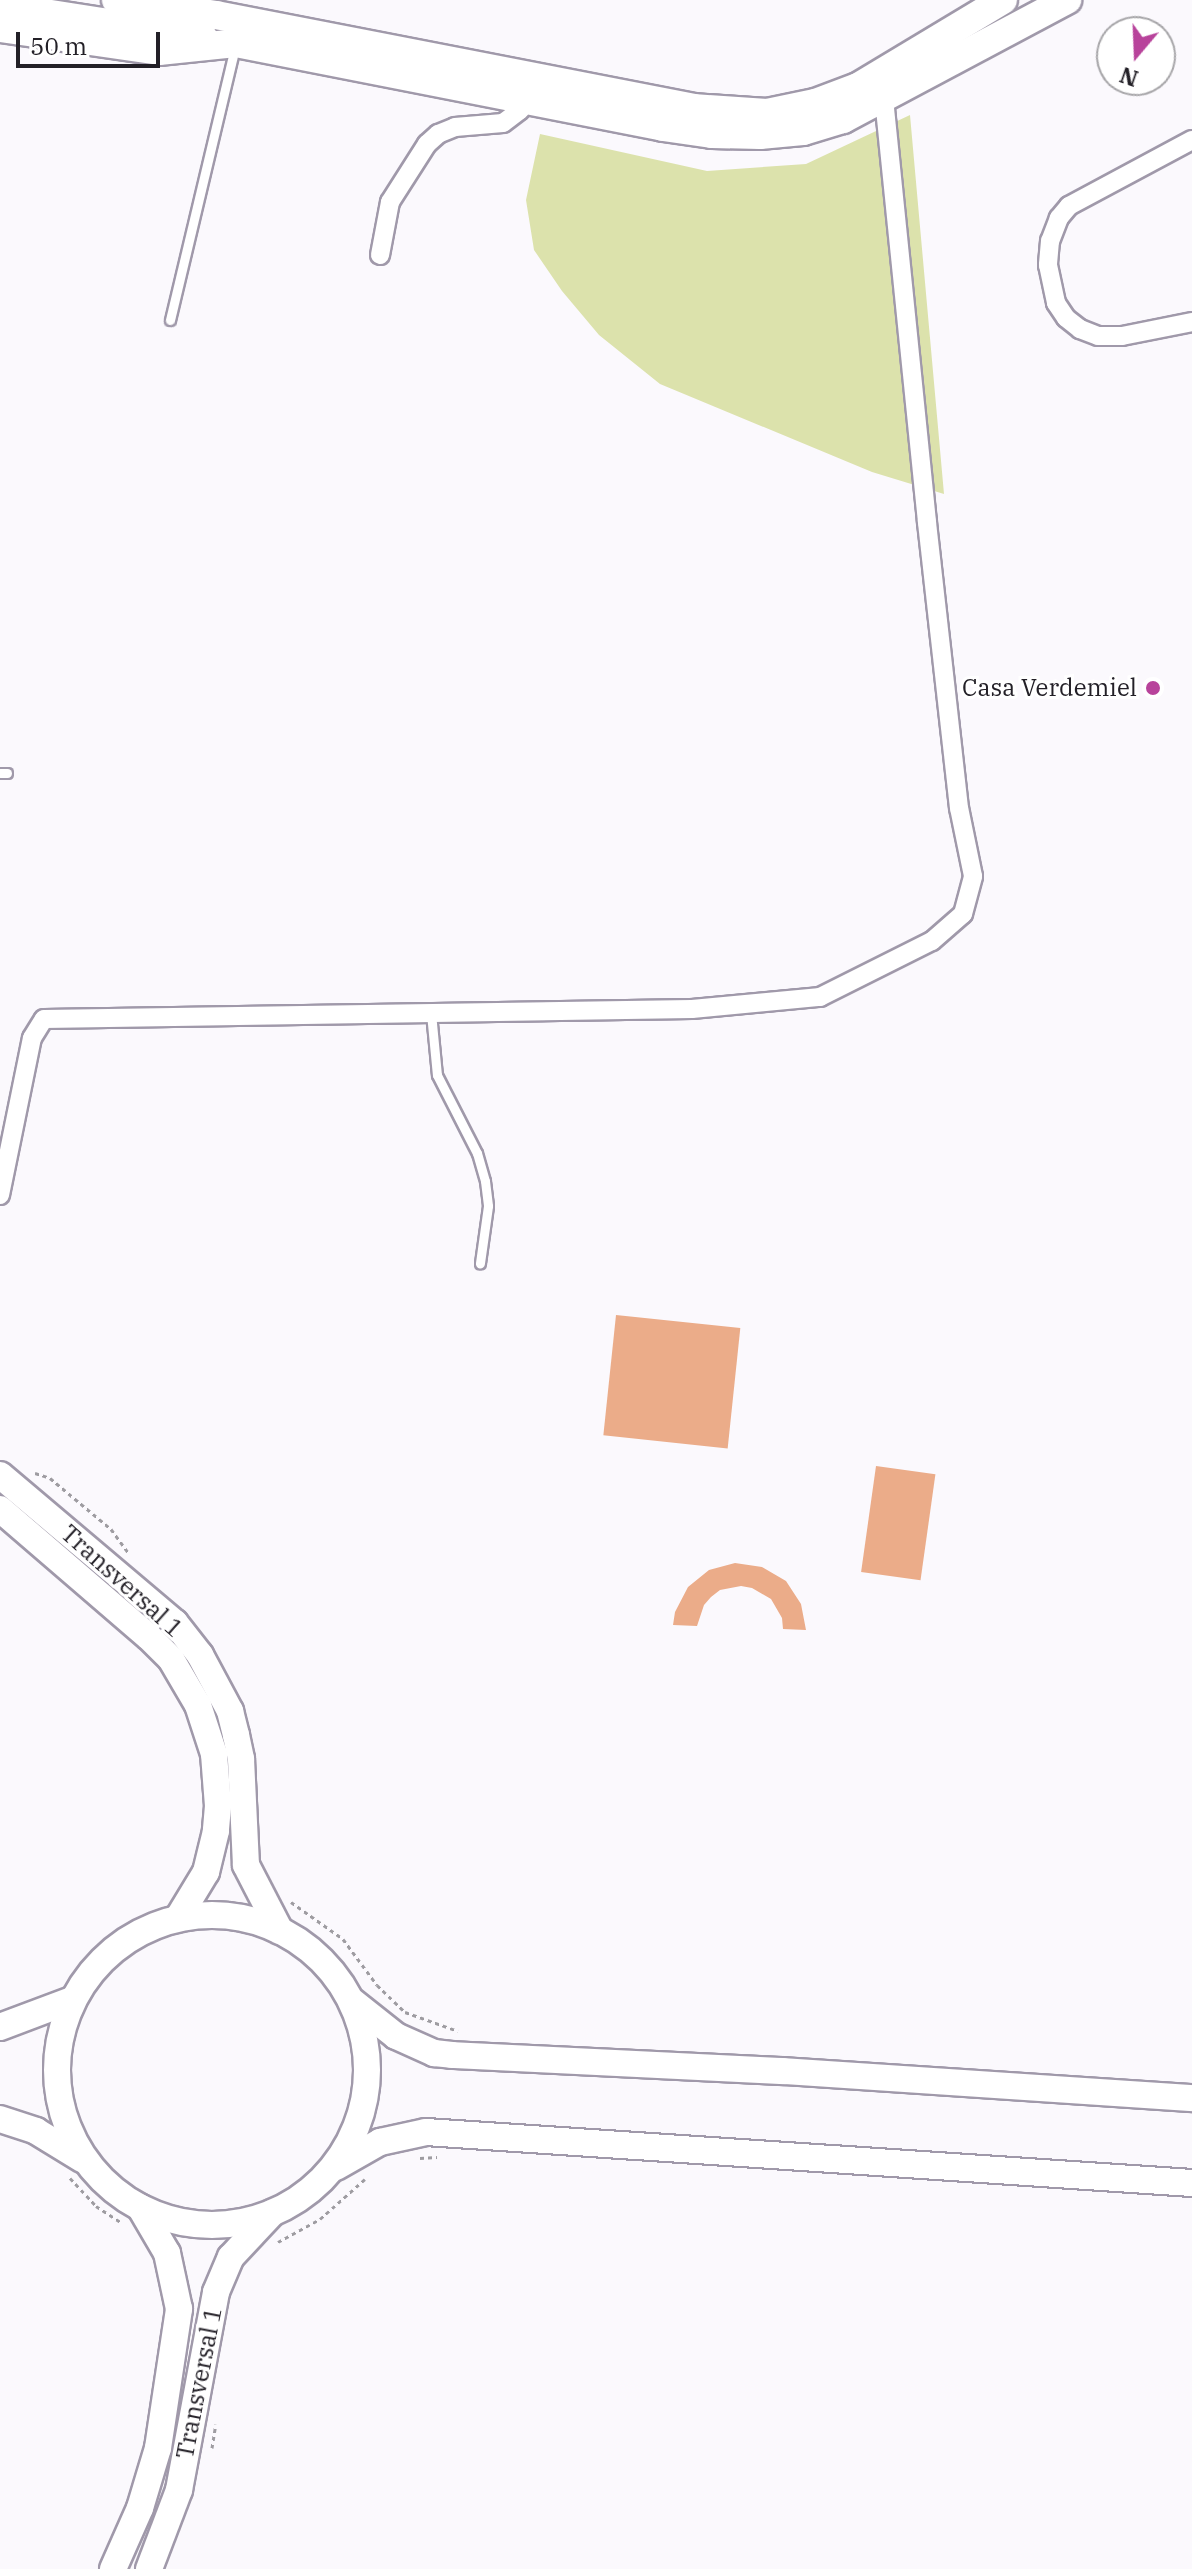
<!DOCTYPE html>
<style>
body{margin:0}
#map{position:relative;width:1192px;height:2569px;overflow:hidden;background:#fbf9fd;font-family:"IBM Plex Serif",serif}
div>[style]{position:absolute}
.green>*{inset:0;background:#dce2ac}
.building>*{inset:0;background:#ebac89;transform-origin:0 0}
.path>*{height:3px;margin-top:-1.5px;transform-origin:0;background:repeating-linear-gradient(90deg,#9e9ca1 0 4px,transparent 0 8px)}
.roads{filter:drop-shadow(2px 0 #a099aa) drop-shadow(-2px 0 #a099aa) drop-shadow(0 2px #a099aa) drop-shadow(0 -2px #a099aa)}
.lane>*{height:9px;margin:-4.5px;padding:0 4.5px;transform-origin:4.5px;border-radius:4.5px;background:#fff}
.street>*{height:18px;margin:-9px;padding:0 9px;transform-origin:9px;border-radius:9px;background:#fff}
.secondary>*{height:26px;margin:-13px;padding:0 13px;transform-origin:13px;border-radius:13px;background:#fff}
.secondary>.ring{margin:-13px;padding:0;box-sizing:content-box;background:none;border:26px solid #fff;border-radius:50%}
.primary>*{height:28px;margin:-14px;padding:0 14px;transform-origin:14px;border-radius:14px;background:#fff}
.dots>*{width:22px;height:22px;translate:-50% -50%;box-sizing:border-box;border:4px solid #fff;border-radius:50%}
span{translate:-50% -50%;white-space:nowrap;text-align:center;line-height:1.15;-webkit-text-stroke:6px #fff;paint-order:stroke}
.poi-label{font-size:24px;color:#232027}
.right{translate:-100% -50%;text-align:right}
.street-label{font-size:24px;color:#232027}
.north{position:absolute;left:1096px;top:16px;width:80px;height:80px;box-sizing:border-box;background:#fff;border:2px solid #a7a6a9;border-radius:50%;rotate:199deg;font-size:22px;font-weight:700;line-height:32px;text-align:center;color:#232027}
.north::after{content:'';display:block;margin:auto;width:28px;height:36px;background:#b8439b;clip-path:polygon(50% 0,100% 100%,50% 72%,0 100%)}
.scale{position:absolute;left:16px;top:32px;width:144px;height:36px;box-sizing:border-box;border:4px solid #232027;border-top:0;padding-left:10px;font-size:24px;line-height:28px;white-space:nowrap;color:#232027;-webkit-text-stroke:6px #fff;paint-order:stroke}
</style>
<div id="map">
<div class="green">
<div style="clip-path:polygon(910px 115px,944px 494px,872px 472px,660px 384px,599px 335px,562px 291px,534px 250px,526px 200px,540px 134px,707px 171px,806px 164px)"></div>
</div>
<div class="building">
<div style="left:616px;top:1315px;width:125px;height:121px;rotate:6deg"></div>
<div style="left:876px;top:1466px;width:60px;height:107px;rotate:8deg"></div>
<div style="clip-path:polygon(735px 1563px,762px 1567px,786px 1581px,801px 1604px,806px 1630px,783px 1629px,782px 1618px,771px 1599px,752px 1588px,741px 1586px,720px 1590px,711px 1597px,704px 1605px,697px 1626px,673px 1625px,675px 1612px,688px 1587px,709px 1570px)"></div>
</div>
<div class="path">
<div style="left:35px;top:1473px;width:16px;rotate:18deg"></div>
<div style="left:50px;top:1478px;width:80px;rotate:39.9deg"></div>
<div style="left:111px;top:1529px;width:29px;rotate:54deg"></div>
<div style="left:291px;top:1902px;width:64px;rotate:35.4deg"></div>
<div style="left:343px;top:1939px;width:57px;rotate:53.5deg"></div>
<div style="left:377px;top:1985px;width:39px;rotate:44deg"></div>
<div style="left:405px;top:2012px;width:56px;rotate:19.7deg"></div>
<div style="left:420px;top:2158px;width:17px;rotate:-3deg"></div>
<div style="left:70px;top:2178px;width:38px;rotate:47deg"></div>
<div style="left:96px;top:2206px;width:31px;rotate:33deg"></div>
<div style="left:278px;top:2242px;width:48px;rotate:-28.7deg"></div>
<div style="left:320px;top:2219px;width:60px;rotate:-41.6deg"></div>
<div style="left:212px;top:2448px;width:24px;rotate:-81deg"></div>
</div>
<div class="roads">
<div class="lane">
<div style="left:170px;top:320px;width:281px;rotate:-76.6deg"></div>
<div style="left:0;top:773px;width:7px"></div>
<div style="left:431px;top:1013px;width:62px;rotate:84.5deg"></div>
<div style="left:437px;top:1075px;width:88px;rotate:62.9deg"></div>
<div style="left:477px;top:1153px;width:29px;rotate:74deg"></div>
<div style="left:485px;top:1181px;width:25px;rotate:83deg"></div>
<div style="left:488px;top:1206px;width:58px;rotate:98deg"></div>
</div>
<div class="street">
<div style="left:1192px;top:140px;width:140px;rotate:151.8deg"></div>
<div style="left:1069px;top:206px;width:16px;rotate:130deg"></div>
<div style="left:1059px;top:218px;width:25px;rotate:111deg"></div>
<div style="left:1050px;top:241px;width:24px;rotate:95deg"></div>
<div style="left:1048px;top:265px;width:39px;rotate:78deg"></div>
<div style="left:1056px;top:303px;width:18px;rotate:56deg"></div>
<div style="left:1066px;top:318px;width:18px;rotate:38deg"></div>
<div style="left:1080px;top:329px;width:19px;rotate:21deg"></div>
<div style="left:1098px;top:336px;width:24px"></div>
<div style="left:1122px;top:336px;width:71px;rotate:-11.3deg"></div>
<div style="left:380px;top:255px;width:54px;rotate:-79.3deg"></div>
<div style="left:390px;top:202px;width:69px;rotate:-57.5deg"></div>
<div style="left:427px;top:144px;width:15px;rotate:-42deg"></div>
<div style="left:438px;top:134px;width:18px;rotate:-22deg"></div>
<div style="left:455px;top:127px;width:48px;rotate:-4.8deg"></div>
<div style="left:503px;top:123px;width:21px;rotate:-37deg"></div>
<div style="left:520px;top:110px;width:14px;rotate:-54deg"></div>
<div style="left:0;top:1195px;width:160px;rotate:-78.5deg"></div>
<div style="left:32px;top:1038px;width:22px;rotate:-58deg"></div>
<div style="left:44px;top:1019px;width:648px;rotate:-0.88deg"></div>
<div style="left:692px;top:1009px;width:129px;rotate:-5.4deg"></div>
<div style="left:820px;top:997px;width:125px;rotate:-26.6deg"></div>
<div style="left:932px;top:941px;width:41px;rotate:-41.1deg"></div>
<div style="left:963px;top:914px;width:39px;rotate:-75deg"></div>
<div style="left:973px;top:876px;width:69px;rotate:-101.6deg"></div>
<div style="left:959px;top:808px;width:288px;rotate:-96.4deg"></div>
<div style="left:927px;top:522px;width:425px;rotate:-95.8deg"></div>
</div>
<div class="secondary">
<div style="left:0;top:1475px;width:229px;rotate:40.2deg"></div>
<div style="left:175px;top:1623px;width:41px;rotate:52deg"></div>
<div style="left:200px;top:1655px;width:64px;rotate:61.8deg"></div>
<div style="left:230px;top:1711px;width:25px;rotate:76deg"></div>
<div style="left:236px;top:1735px;width:25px;rotate:78deg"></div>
<div style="left:241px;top:1759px;width:106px;rotate:87.3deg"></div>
<div style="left:246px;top:1865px;width:74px;rotate:62.7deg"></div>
<div style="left:0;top:1509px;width:196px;rotate:40.7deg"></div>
<div style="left:149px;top:1637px;width:31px;rotate:45deg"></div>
<div style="left:171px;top:1659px;width:53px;rotate:59.6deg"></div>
<div style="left:198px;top:1705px;width:52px;rotate:71.9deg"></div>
<div style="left:214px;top:1754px;width:52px;rotate:85.6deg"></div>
<div style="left:218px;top:1806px;width:25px;rotate:95deg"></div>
<div style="left:216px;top:1831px;width:42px;rotate:103.7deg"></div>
<div style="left:206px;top:1872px;width:54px;rotate:121.3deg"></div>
<div class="ring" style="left:57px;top:1915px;width:284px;height:284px"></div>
<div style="left:353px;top:2002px;width:55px;rotate:38.3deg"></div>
<div style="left:396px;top:2036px;width:42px;rotate:24.1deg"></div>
<div style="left:434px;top:2053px;width:18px;rotate:6deg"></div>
<div style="left:452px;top:2055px;width:331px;rotate:2.8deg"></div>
<div style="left:783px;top:2071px;width:410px;rotate:3.8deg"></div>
<div style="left:0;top:2027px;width:77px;rotate:-20.6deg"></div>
<div style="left:0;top:2119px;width:38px;rotate:18deg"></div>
<div style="left:36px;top:2131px;width:54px;rotate:31.3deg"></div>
<div style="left:336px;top:2167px;width:51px;rotate:-29.6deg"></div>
<div style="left:380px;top:2142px;width:47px;rotate:-12.3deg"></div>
<div style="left:426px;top:2132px;width:768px;rotate:3.81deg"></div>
<div style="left:113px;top:2569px;width:67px;rotate:-66.1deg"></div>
<div style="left:140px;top:2508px;width:63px;rotate:-73.3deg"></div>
<div style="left:158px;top:2448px;width:141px;rotate:-81.4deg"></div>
<div style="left:179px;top:2309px;width:57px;rotate:-102.1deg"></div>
<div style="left:167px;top:2253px;width:53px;rotate:-120.4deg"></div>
<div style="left:149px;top:2569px;width:85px;rotate:-69.2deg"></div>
<div style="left:179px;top:2490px;width:201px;rotate:-79.4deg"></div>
<div style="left:216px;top:2292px;width:38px;rotate:-67deg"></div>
<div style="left:231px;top:2257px;width:60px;rotate:-47deg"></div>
</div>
<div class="primary">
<div style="left:116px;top:0;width:101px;rotate:8.5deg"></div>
<div style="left:216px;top:15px;width:486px;rotate:11deg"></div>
<div style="left:693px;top:108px;width:74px;rotate:3.9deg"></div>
<div style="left:767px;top:113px;width:49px;rotate:-11.8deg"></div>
<div style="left:815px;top:103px;width:46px;rotate:-20.4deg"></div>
<div style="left:858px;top:87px;width:169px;rotate:-31deg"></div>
<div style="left:0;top:6px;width:206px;rotate:8.9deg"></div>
<div style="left:0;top:28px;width:161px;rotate:8.2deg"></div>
<div style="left:159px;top:51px;width:77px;rotate:-5.9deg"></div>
<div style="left:236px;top:43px;width:435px;rotate:11.1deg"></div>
<div style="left:663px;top:127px;width:49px;rotate:8.1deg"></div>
<div style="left:712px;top:134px;width:48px;rotate:1.2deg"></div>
<div style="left:760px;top:135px;width:43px;rotate:-5.3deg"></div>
<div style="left:803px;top:131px;width:42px;rotate:-16.7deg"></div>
<div style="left:843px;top:119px;width:254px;rotate:-28deg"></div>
</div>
</div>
<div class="dots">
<div style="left:1153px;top:688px;background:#b8439b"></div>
</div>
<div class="poi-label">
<span class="right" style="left:1137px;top:688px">Casa Verdemiel</span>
</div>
<div class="street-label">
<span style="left:122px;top:1581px;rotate:42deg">Transversal 1</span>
<span style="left:199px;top:2383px;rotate:-79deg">Transversal 1</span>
</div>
<div class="north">N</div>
<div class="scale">50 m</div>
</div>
